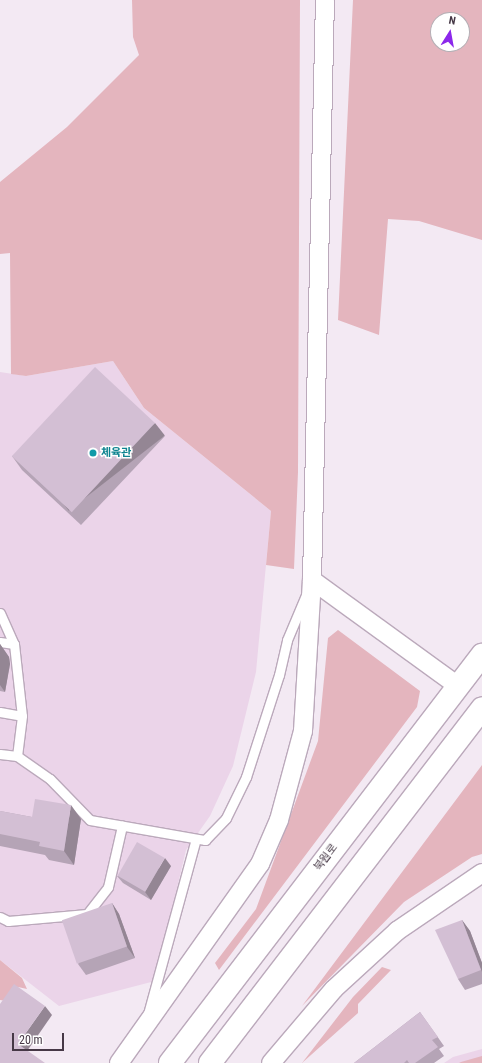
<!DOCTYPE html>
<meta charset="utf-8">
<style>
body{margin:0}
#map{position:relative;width:482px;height:1063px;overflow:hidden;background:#f3e9f3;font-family:"Roboto Condensed","Noto Sans KR",sans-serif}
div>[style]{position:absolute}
.education>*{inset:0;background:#ebd4e9}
.green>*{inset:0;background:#e4b5be}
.roads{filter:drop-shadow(1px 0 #bba9bb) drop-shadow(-1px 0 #bba9bb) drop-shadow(0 1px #bba9bb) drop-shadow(0 -1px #bba9bb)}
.service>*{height:9px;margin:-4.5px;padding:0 4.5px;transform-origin:4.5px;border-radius:4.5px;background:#fff}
.minor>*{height:18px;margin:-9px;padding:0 9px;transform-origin:9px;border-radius:9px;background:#fff}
.tertiary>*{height:22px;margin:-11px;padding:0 11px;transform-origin:11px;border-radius:11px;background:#fff}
.wall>*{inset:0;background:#b5a4b6}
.shaded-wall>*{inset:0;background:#948694;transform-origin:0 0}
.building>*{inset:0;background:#d3bfd4;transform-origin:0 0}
.dots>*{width:11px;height:11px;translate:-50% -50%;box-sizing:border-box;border:2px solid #fff;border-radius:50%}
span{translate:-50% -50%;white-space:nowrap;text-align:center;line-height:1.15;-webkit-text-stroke:3px #fff;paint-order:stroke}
.culture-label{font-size:11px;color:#0d838f;font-weight:700}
.left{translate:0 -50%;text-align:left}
.street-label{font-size:11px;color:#463846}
.north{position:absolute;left:430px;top:12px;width:40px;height:40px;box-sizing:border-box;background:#fff;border:1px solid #b5afb5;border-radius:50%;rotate:11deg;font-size:11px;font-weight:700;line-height:16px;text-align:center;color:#463846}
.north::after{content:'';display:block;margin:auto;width:14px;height:18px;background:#8c28eb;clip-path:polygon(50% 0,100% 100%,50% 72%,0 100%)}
.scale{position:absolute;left:12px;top:1033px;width:52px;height:18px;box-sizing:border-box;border:2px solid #463846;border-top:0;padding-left:5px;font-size:12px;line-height:14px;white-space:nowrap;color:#463846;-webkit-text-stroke:3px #fff;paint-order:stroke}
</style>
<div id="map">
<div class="education">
<div style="clip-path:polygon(113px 361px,144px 408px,271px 511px,256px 672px,233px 766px,210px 816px,186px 850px,155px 981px,59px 1006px,0 960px,0 372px,26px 376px)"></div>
<div style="clip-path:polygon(482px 1049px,482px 1063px,444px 1063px,453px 1057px)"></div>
</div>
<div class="green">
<div style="clip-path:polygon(132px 0,300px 0,298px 472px,294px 569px,266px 565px,271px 511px,144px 408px,113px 361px,26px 376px,11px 374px,10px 253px,0 254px,0 182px,67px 127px,139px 55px,133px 37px)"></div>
<div style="clip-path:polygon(evenodd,353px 0,482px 0,482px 240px,419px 221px,388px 219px,379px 335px,338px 320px,353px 0,438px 20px,462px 20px,462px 44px,438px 44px,438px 20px)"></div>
<div style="clip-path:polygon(338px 630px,420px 691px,417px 707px,219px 970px,215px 963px,256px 909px,318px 741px,328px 638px)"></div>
<div style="clip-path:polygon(482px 765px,482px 854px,472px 857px,404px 902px,302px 1006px)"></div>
<div style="clip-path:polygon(0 960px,22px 978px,27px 989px,18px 987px,7px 1001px,0 1000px)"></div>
<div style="clip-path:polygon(382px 967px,391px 970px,358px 1004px,358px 1013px,302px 1063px,353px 997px)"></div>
<div style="clip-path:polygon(482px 1056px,482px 1063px,459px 1063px,461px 1062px)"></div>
</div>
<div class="roads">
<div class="service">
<div style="left:0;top:613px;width:34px;rotate:66deg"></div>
<div style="left:0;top:642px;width:14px;rotate:8deg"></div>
<div style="left:14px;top:644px;width:72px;rotate:83.7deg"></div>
<div style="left:0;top:712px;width:22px;rotate:10deg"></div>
<div style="left:22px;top:716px;width:40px;rotate:97.1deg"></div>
<div style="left:0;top:754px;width:17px;rotate:7deg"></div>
<div style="left:17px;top:756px;width:40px;rotate:34.9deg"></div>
<div style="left:50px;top:779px;width:57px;rotate:45.7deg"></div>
<div style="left:90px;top:820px;width:117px;rotate:9.9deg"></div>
<div style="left:205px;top:840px;width:30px;rotate:-46deg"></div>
<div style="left:226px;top:818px;width:46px;rotate:-64deg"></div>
<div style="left:246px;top:777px;width:107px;rotate:-72.1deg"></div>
<div style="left:279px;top:675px;width:36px;rotate:-77deg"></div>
<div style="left:287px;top:640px;width:49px;rotate:-67.1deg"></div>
<div style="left:0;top:917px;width:9px;rotate:27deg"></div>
<div style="left:8px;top:921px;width:79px;rotate:-5.1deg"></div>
<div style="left:87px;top:914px;width:34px;rotate:-52deg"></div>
<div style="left:108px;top:887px;width:63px;rotate:-77.1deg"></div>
<div style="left:148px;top:1014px;width:181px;rotate:-74.7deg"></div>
</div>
<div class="minor">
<div style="left:312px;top:580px;width:180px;rotate:36deg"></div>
<div style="left:119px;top:1063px;width:244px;rotate:-54.7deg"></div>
<div style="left:260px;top:864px;width:48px;rotate:-66.6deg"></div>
<div style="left:279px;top:820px;width:92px;rotate:-74.9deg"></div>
<div style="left:303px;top:731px;width:151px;rotate:-86.6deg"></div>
<div style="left:312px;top:580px;width:580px;rotate:-88.72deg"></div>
<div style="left:271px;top:1063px;width:97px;rotate:-49.6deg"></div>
<div style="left:334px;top:989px;width:86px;rotate:-42.6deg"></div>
<div style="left:397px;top:931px;width:103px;rotate:-34.3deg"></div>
</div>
<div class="tertiary">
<div style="left:170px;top:1063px;width:514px;rotate:-52.59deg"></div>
<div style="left:210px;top:1063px;width:447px;rotate:-52.5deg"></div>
</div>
</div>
<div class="wall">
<div style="clip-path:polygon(165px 436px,81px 525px,22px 470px,12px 456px)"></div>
<div style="clip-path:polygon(0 644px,9px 657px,10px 664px,5px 692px,0 691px)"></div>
<div style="clip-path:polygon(0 811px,32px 817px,81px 819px,74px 865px,49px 860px,45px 855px,0 846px)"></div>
<div style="clip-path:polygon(171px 866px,151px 900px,123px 883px,117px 876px)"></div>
<div style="clip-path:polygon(112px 903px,119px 914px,135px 958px,86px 975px,78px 964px)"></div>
<div style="clip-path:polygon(462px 920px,470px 931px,482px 963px,482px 984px,465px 990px,458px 979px)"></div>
<div style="clip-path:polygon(420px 1012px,444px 1046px,439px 1049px,444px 1056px,434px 1063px,354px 1063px)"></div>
</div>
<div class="shaded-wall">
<div style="left:155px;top:423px;width:16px;height:122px;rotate:52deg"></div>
<div style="clip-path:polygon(0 644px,9px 657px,10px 664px,5px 692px,0 685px)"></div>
<div style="clip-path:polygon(71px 805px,81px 819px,74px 865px,64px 851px)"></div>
<div style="clip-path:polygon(165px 858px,171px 866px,151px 900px,145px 892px)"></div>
<div style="clip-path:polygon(112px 903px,119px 914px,135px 958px,127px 947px)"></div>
<div style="clip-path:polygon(462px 920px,470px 931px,482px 963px,482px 972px)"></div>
<div style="clip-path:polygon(45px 1006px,52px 1015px,25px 1054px,18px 1044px)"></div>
</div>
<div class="building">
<div style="left:95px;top:367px;width:82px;height:122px;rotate:43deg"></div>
<div style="clip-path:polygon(35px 799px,71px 805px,64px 851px,39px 846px,40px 842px,0 834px,0 811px,32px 817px)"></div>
<div style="left:137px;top:842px;width:32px;height:39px;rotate:30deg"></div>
<div style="left:112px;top:903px;width:46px;height:53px;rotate:71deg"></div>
<div style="clip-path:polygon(462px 920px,481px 970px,458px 979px,435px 930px)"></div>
<div style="clip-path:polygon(14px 984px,45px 1006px,18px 1044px,45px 1063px,0 1063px,0 1004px)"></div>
<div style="clip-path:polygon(420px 1012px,438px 1037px,432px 1040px,438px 1047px,415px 1063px,409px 1063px,407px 1060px,404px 1063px,354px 1063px)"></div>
</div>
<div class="dots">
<div style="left:93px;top:453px;background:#0f9aa8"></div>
</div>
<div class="culture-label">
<span class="left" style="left:101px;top:453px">체육관</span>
</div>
<div class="street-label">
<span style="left:326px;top:858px;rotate:-53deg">북원로</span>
</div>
<div class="north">N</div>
<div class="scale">20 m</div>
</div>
